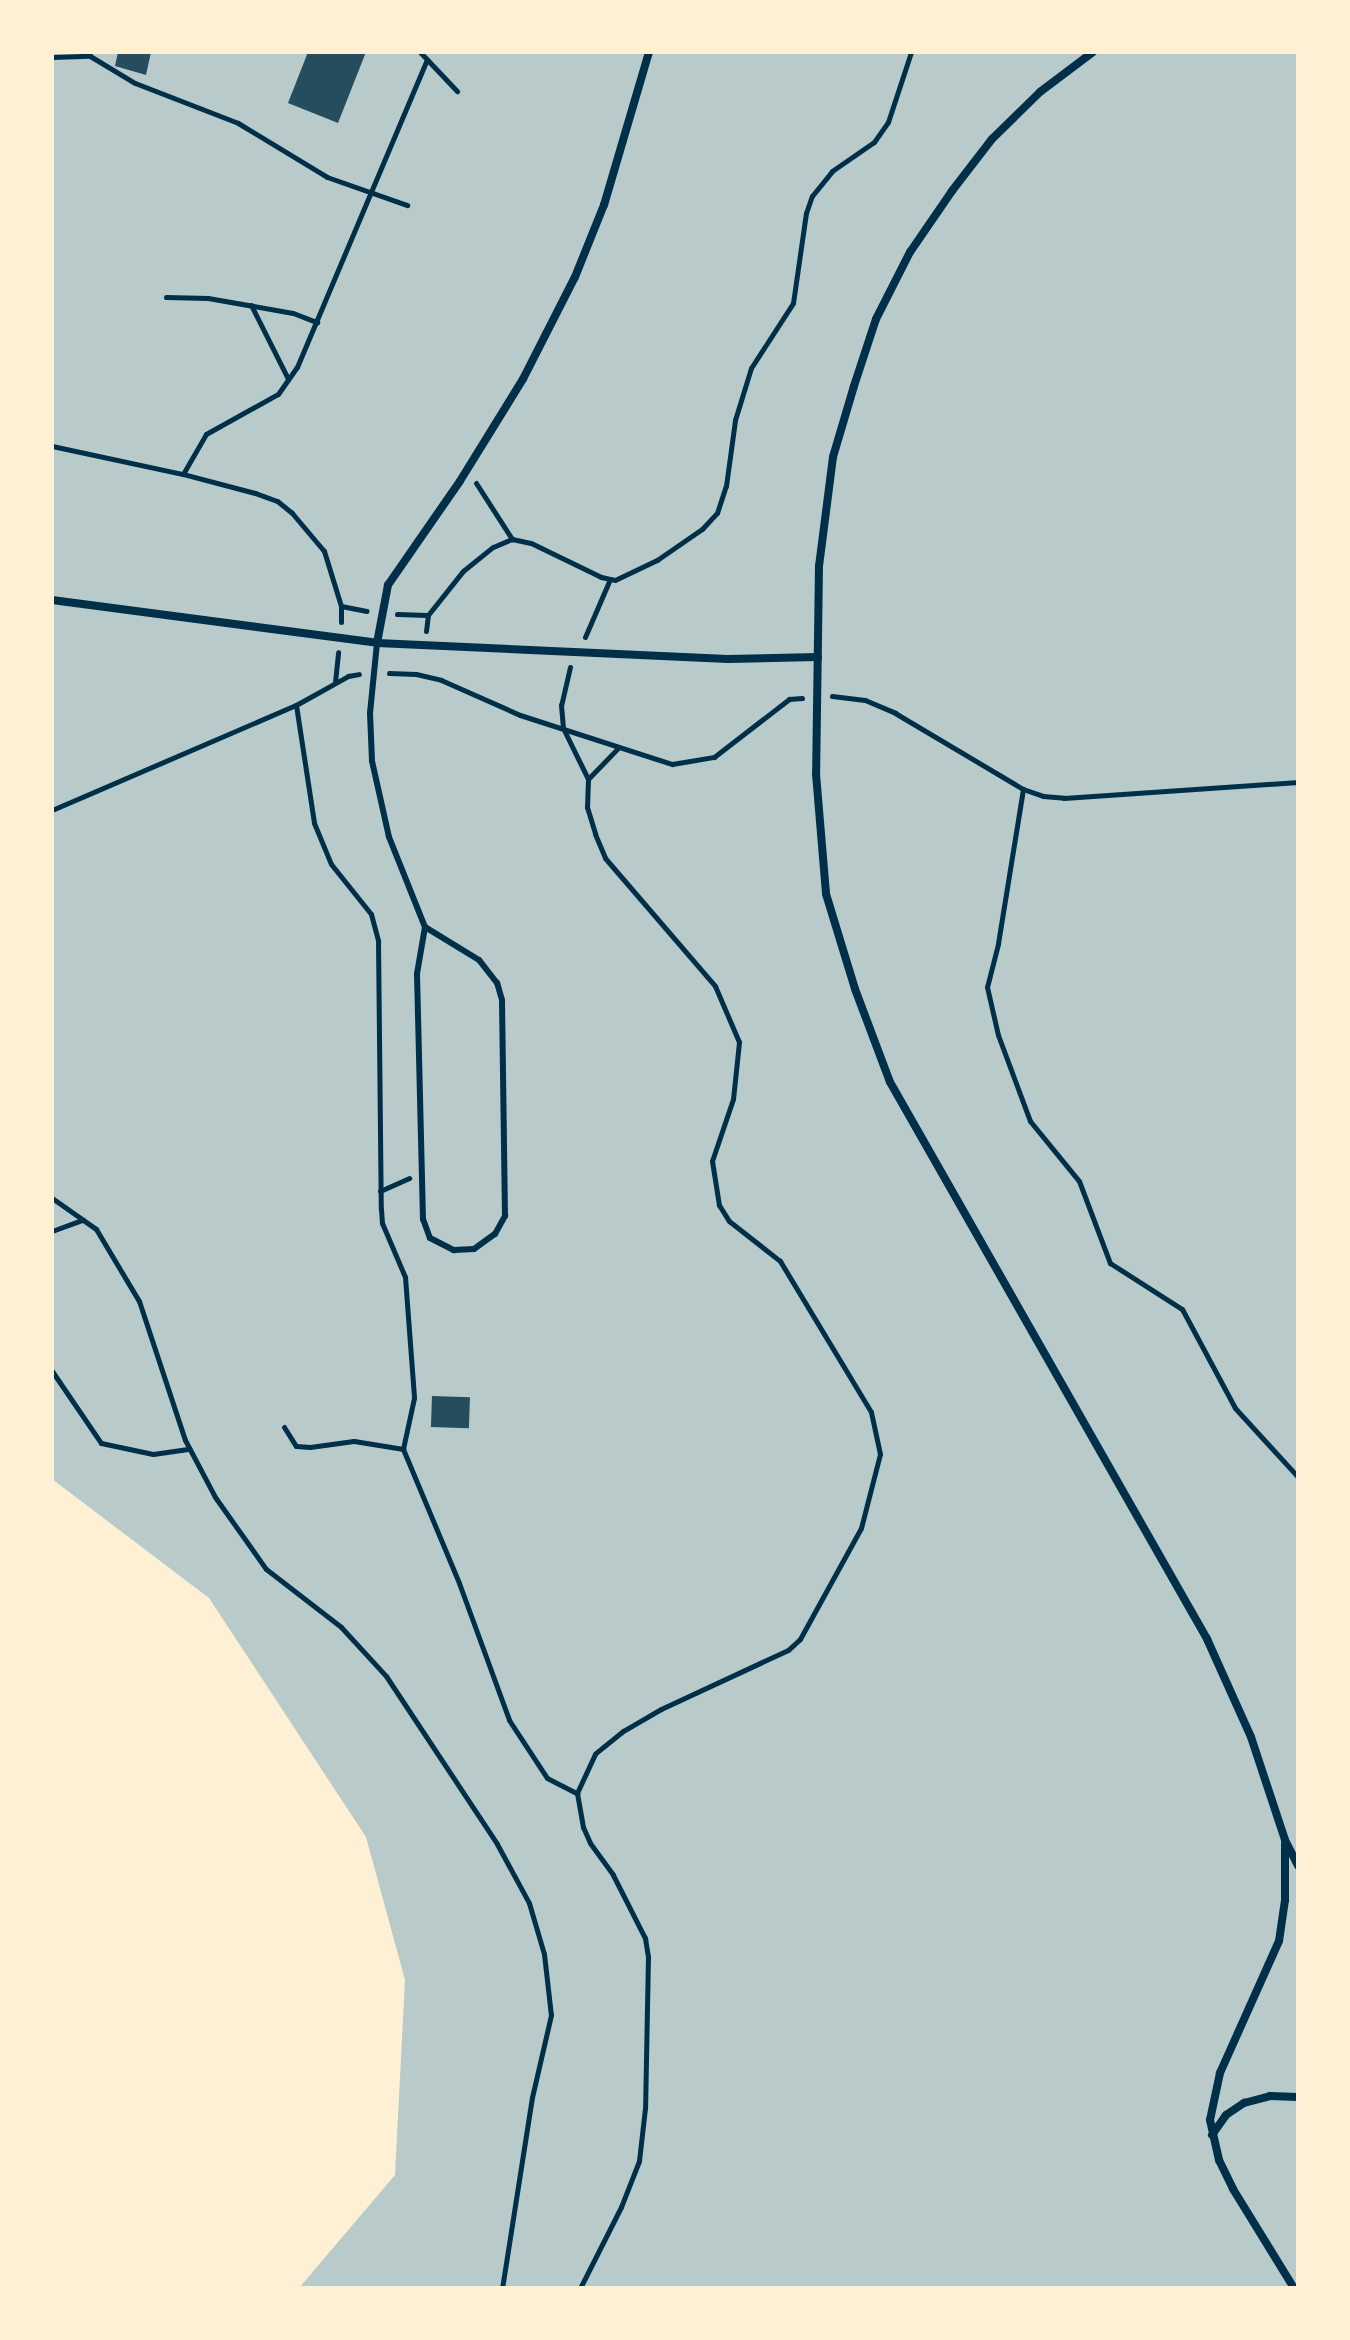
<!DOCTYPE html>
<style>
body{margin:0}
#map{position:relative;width:1350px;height:2340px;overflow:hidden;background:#fdf0d5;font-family:"Asap Condensed",sans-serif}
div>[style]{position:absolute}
.green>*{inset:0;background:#b9caca}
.building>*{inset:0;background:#264d5e;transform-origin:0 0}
.path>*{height:5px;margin:-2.5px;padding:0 2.5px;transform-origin:2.5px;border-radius:2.5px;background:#003049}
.service>*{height:6px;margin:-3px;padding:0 3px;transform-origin:3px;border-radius:3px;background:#003049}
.minor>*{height:8px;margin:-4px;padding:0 4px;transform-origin:4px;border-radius:4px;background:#003049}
span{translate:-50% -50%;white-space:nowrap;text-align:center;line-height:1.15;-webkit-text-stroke:7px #fdf0d5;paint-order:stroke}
.frame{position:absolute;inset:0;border:54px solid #fdf0d5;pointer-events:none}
</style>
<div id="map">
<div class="green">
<div style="clip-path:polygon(52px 52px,1298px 52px,1298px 2288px,299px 2288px,395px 2175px,405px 1980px,366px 1837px,209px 1598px,52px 1479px)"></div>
</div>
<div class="building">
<div style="clip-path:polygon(118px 52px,151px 52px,146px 75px,115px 66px)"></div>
<div style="clip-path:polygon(308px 52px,366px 52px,338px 123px,288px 103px)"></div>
<div style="left:432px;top:1396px;width:38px;height:31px;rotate:2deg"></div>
</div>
<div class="path">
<div style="left:420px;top:52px;width:54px;rotate:46.5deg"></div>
<div style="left:52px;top:57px;width:38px;rotate:-2deg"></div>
<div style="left:90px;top:56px;width:52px;rotate:31deg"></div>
<div style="left:135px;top:83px;width:110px;rotate:21.2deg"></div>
<div style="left:238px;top:123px;width:104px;rotate:31.2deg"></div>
<div style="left:327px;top:177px;width:85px;rotate:19.3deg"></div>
<div style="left:166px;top:297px;width:42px;rotate:1.4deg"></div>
<div style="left:208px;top:298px;width:86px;rotate:10deg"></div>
<div style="left:293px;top:313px;width:26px;rotate:21deg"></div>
<div style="left:251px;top:305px;width:83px;rotate:63.4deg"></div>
<div style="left:52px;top:446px;width:134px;rotate:12.1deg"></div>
<div style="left:476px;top:483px;width:67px;rotate:57.3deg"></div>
<div style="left:341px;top:606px;width:26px;rotate:11deg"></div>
<div style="left:397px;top:614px;width:30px;rotate:2deg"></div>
<div style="left:341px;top:622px;width:16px;rotate:-90deg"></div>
<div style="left:341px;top:606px;width:58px;rotate:-107.2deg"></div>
<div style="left:324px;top:551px;width:50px;rotate:-130.1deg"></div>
<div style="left:292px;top:513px;width:19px;rotate:-141deg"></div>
<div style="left:277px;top:501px;width:23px;rotate:-160deg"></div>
<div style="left:255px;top:493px;width:74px;rotate:-165.2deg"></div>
<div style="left:183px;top:474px;width:46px;rotate:-60.1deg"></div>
<div style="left:206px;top:434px;width:82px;rotate:-29.1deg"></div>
<div style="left:278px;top:394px;width:33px;rotate:-55deg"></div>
<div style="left:297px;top:367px;width:332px;rotate:-67.1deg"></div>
<div style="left:426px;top:631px;width:16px;rotate:-83deg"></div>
<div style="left:428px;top:615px;width:56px;rotate:-51.5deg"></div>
<div style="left:463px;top:571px;width:38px;rotate:-39deg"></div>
<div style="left:493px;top:547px;width:21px;rotate:-23deg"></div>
<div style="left:512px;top:539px;width:19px;rotate:12deg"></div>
<div style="left:531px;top:543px;width:78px;rotate:25.9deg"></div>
<div style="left:601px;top:577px;width:14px;rotate:12deg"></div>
<div style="left:615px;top:580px;width:47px;rotate:-25.5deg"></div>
<div style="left:657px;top:560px;width:55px;rotate:-34.6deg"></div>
<div style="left:702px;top:529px;width:22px;rotate:-47deg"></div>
<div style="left:717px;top:513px;width:28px;rotate:-72deg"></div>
<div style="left:726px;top:486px;width:67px;rotate:-82.2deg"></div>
<div style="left:735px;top:420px;width:54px;rotate:-72.9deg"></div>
<div style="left:751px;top:368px;width:77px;rotate:-57.1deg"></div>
<div style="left:793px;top:303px;width:91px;rotate:-81.8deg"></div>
<div style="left:806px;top:213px;width:18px;rotate:-71deg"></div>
<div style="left:812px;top:196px;width:32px;rotate:-51deg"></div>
<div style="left:832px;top:171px;width:51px;rotate:-34.6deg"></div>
<div style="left:874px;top:142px;width:24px;rotate:-55deg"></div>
<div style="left:888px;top:122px;width:74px;rotate:-71.8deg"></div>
<div style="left:585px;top:637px;width:63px;rotate:-66.7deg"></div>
<div style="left:570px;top:667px;width:39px;rotate:103deg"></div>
<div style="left:561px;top:705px;width:23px;rotate:85deg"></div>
<div style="left:563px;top:728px;width:57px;rotate:63.9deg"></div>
<div style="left:588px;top:779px;width:28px;rotate:92deg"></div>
<div style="left:587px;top:807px;width:28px;rotate:73deg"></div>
<div style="left:595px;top:834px;width:26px;rotate:67deg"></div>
<div style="left:605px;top:858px;width:169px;rotate:49.3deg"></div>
<div style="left:715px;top:986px;width:61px;rotate:66.8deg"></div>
<div style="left:739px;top:1042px;width:57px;rotate:96deg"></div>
<div style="left:733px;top:1099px;width:65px;rotate:108.7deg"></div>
<div style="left:712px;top:1161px;width:45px;rotate:81deg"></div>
<div style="left:719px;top:1205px;width:19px;rotate:58deg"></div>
<div style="left:729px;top:1221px;width:65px;rotate:38.1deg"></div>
<div style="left:780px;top:1261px;width:176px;rotate:58.9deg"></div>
<div style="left:871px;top:1412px;width:43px;rotate:77.9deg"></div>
<div style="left:880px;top:1454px;width:76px;rotate:104.4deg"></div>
<div style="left:861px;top:1528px;width:127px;rotate:118.8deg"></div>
<div style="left:800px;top:1639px;width:16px;rotate:137deg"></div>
<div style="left:788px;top:1650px;width:140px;rotate:155.1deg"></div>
<div style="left:661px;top:1709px;width:44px;rotate:149.9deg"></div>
<div style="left:623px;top:1731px;width:36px;rotate:141deg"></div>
<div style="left:595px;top:1754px;width:43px;rotate:114.8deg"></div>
<div style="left:389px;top:673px;width:27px;rotate:2deg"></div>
<div style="left:416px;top:674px;width:26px;rotate:13deg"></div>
<div style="left:441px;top:680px;width:86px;rotate:23.9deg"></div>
<div style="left:520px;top:715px;width:160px;rotate:17.9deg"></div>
<div style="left:672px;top:764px;width:43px;rotate:-9.5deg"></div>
<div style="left:714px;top:757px;width:95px;rotate:-37.7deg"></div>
<div style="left:789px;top:699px;width:13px;rotate:-4deg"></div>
<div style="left:335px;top:682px;width:30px;rotate:-84deg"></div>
<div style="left:832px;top:696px;width:33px;rotate:7deg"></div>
<div style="left:865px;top:700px;width:33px;rotate:23deg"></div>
<div style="left:895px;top:713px;width:149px;rotate:30.7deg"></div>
<div style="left:1023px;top:789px;width:21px;rotate:19deg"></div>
<div style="left:1043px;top:796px;width:21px;rotate:5deg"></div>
<div style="left:1064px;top:798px;width:235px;rotate:-3.9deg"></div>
<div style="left:296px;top:705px;width:60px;rotate:-29.1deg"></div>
<div style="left:348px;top:676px;width:11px;rotate:-10deg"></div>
<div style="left:588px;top:779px;width:43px;rotate:-45.9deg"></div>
<div style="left:1023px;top:789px;width:157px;rotate:99.2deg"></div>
<div style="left:998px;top:944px;width:44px;rotate:104.3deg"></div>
<div style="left:987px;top:987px;width:49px;rotate:77.1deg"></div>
<div style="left:998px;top:1035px;width:92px;rotate:69.6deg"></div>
<div style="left:1030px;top:1121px;width:77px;rotate:50.8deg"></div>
<div style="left:1079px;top:1181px;width:88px;rotate:69.3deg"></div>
<div style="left:1110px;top:1263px;width:85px;rotate:32.6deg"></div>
<div style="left:1182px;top:1309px;width:112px;rotate:61.8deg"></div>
<div style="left:1235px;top:1408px;width:93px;rotate:47.6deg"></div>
<div style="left:52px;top:810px;width:266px;rotate:-23.3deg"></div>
<div style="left:296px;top:705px;width:119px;rotate:81.3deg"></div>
<div style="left:314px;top:823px;width:44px;rotate:67.5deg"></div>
<div style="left:331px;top:864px;width:64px;rotate:51.3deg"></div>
<div style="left:371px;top:914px;width:28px;rotate:75deg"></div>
<div style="left:378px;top:941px;width:268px;rotate:89.4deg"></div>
<div style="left:381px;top:1209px;width:14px;rotate:86deg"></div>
<div style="left:382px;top:1223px;width:59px;rotate:66.9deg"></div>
<div style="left:405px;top:1277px;width:121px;rotate:85.7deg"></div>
<div style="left:414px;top:1398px;width:52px;rotate:102.2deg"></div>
<div style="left:403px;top:1449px;width:145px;rotate:67.3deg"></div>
<div style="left:459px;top:1583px;width:146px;rotate:69.9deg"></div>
<div style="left:509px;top:1720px;width:69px;rotate:56.8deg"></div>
<div style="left:547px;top:1778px;width:34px;rotate:27deg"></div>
<div style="left:577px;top:1793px;width:35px;rotate:80deg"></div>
<div style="left:583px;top:1827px;width:17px;rotate:66deg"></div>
<div style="left:590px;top:1843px;width:39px;rotate:54deg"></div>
<div style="left:613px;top:1875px;width:71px;rotate:63.1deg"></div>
<div style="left:645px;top:1938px;width:18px;rotate:81deg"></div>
<div style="left:648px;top:1956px;width:152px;rotate:91.1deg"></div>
<div style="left:645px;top:2108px;width:53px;rotate:96.5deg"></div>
<div style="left:639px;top:2161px;width:49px;rotate:111.4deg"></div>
<div style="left:621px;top:2207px;width:91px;rotate:116.8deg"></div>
<div style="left:380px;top:1191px;width:32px;rotate:-24deg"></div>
<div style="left:52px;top:1198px;width:54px;rotate:35.2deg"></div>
<div style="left:96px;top:1229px;width:84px;rotate:59.2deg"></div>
<div style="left:139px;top:1301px;width:146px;rotate:71.7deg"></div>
<div style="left:185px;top:1440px;width:64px;rotate:62.2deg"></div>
<div style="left:215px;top:1497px;width:88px;rotate:54.7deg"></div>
<div style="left:266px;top:1569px;width:95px;rotate:37.7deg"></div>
<div style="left:341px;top:1627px;width:67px;rotate:47.4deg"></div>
<div style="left:386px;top:1676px;width:201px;rotate:56.5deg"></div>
<div style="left:497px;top:1844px;width:67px;rotate:61.5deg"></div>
<div style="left:529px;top:1903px;width:53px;rotate:73.6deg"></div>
<div style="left:544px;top:1954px;width:61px;rotate:83.5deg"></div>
<div style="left:551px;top:2015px;width:84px;rotate:103deg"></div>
<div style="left:532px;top:2097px;width:193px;rotate:98.9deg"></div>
<div style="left:52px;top:1231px;width:33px;rotate:-20deg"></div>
<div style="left:52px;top:1371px;width:87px;rotate:55.8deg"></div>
<div style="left:101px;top:1443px;width:53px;rotate:11.9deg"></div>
<div style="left:153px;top:1454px;width:37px;rotate:-8deg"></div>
<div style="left:284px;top:1427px;width:22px;rotate:58deg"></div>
<div style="left:296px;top:1446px;width:14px;rotate:4deg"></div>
<div style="left:310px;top:1447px;width:44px;rotate:-7.8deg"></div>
<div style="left:354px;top:1441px;width:50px;rotate:9.3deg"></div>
</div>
<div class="service">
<div style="left:377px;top:643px;width:70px;rotate:95.7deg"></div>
<div style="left:370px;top:713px;width:48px;rotate:87.6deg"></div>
<div style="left:372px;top:761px;width:78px;rotate:77.4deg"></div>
<div style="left:389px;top:837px;width:97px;rotate:68.2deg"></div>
<div style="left:425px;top:927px;width:48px;rotate:99.7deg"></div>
<div style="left:417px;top:974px;width:245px;rotate:88.6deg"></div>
<div style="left:423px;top:1219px;width:20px;rotate:70deg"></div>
<div style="left:430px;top:1238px;width:27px;rotate:27deg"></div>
<div style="left:454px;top:1250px;width:20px;rotate:-3deg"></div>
<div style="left:474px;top:1249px;width:26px;rotate:-36deg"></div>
<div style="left:495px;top:1234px;width:21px;rotate:-61deg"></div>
<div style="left:505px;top:1216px;width:216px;rotate:-90.8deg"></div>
<div style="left:502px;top:1000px;width:18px;rotate:-106deg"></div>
<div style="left:497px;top:983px;width:29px;rotate:-128deg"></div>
<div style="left:479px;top:960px;width:63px;rotate:-148.6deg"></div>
</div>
<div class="minor">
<div style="left:1093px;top:52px;width:66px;rotate:143deg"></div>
<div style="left:1040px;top:92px;width:67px;rotate:135.6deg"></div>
<div style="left:992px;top:139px;width:66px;rotate:127.6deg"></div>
<div style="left:952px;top:191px;width:74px;rotate:124.5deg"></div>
<div style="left:910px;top:252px;width:75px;rotate:116.9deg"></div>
<div style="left:876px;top:319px;width:71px;rotate:108.2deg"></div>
<div style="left:854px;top:386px;width:74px;rotate:106.5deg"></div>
<div style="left:833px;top:457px;width:110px;rotate:97.3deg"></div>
<div style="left:819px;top:566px;width:208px;rotate:90.8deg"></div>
<div style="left:816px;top:774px;width:120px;rotate:85.2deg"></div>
<div style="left:826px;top:894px;width:99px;rotate:73deg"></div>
<div style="left:855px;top:989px;width:99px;rotate:69.4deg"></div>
<div style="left:890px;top:1082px;width:641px;rotate:60.35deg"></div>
<div style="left:1207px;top:1639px;width:107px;rotate:65.8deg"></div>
<div style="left:1251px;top:1737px;width:108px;rotate:71.7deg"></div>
<div style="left:1285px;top:1840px;width:29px;rotate:63deg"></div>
<div style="left:52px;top:600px;width:328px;rotate:7.5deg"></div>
<div style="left:377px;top:643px;width:351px;rotate:2.6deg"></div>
<div style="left:728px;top:659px;width:90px;rotate:-1.3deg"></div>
<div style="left:377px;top:643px;width:59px;rotate:-79.3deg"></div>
<div style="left:388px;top:585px;width:126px;rotate:-55.3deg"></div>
<div style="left:460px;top:481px;width:120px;rotate:-58.3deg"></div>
<div style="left:523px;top:379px;width:114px;rotate:-63deg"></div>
<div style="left:575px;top:277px;width:78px;rotate:-68.1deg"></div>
<div style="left:604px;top:205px;width:159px;rotate:-73.6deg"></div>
<div style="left:1285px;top:1844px;width:56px;rotate:90deg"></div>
<div style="left:1285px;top:1900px;width:41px;rotate:98.3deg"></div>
<div style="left:1279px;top:1941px;width:145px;rotate:114.1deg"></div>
<div style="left:1220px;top:2073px;width:48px;rotate:102deg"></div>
<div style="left:1210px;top:2120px;width:41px;rotate:77.3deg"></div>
<div style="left:1219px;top:2160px;width:32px;rotate:64deg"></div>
<div style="left:1233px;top:2189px;width:116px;rotate:58.4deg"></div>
<div style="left:1212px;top:2135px;width:24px;rotate:-55deg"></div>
<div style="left:1226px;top:2115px;width:22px;rotate:-34deg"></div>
<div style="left:1244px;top:2103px;width:27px;rotate:-15deg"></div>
<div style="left:1270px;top:2096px;width:28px;rotate:2deg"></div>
</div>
<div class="frame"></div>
</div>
